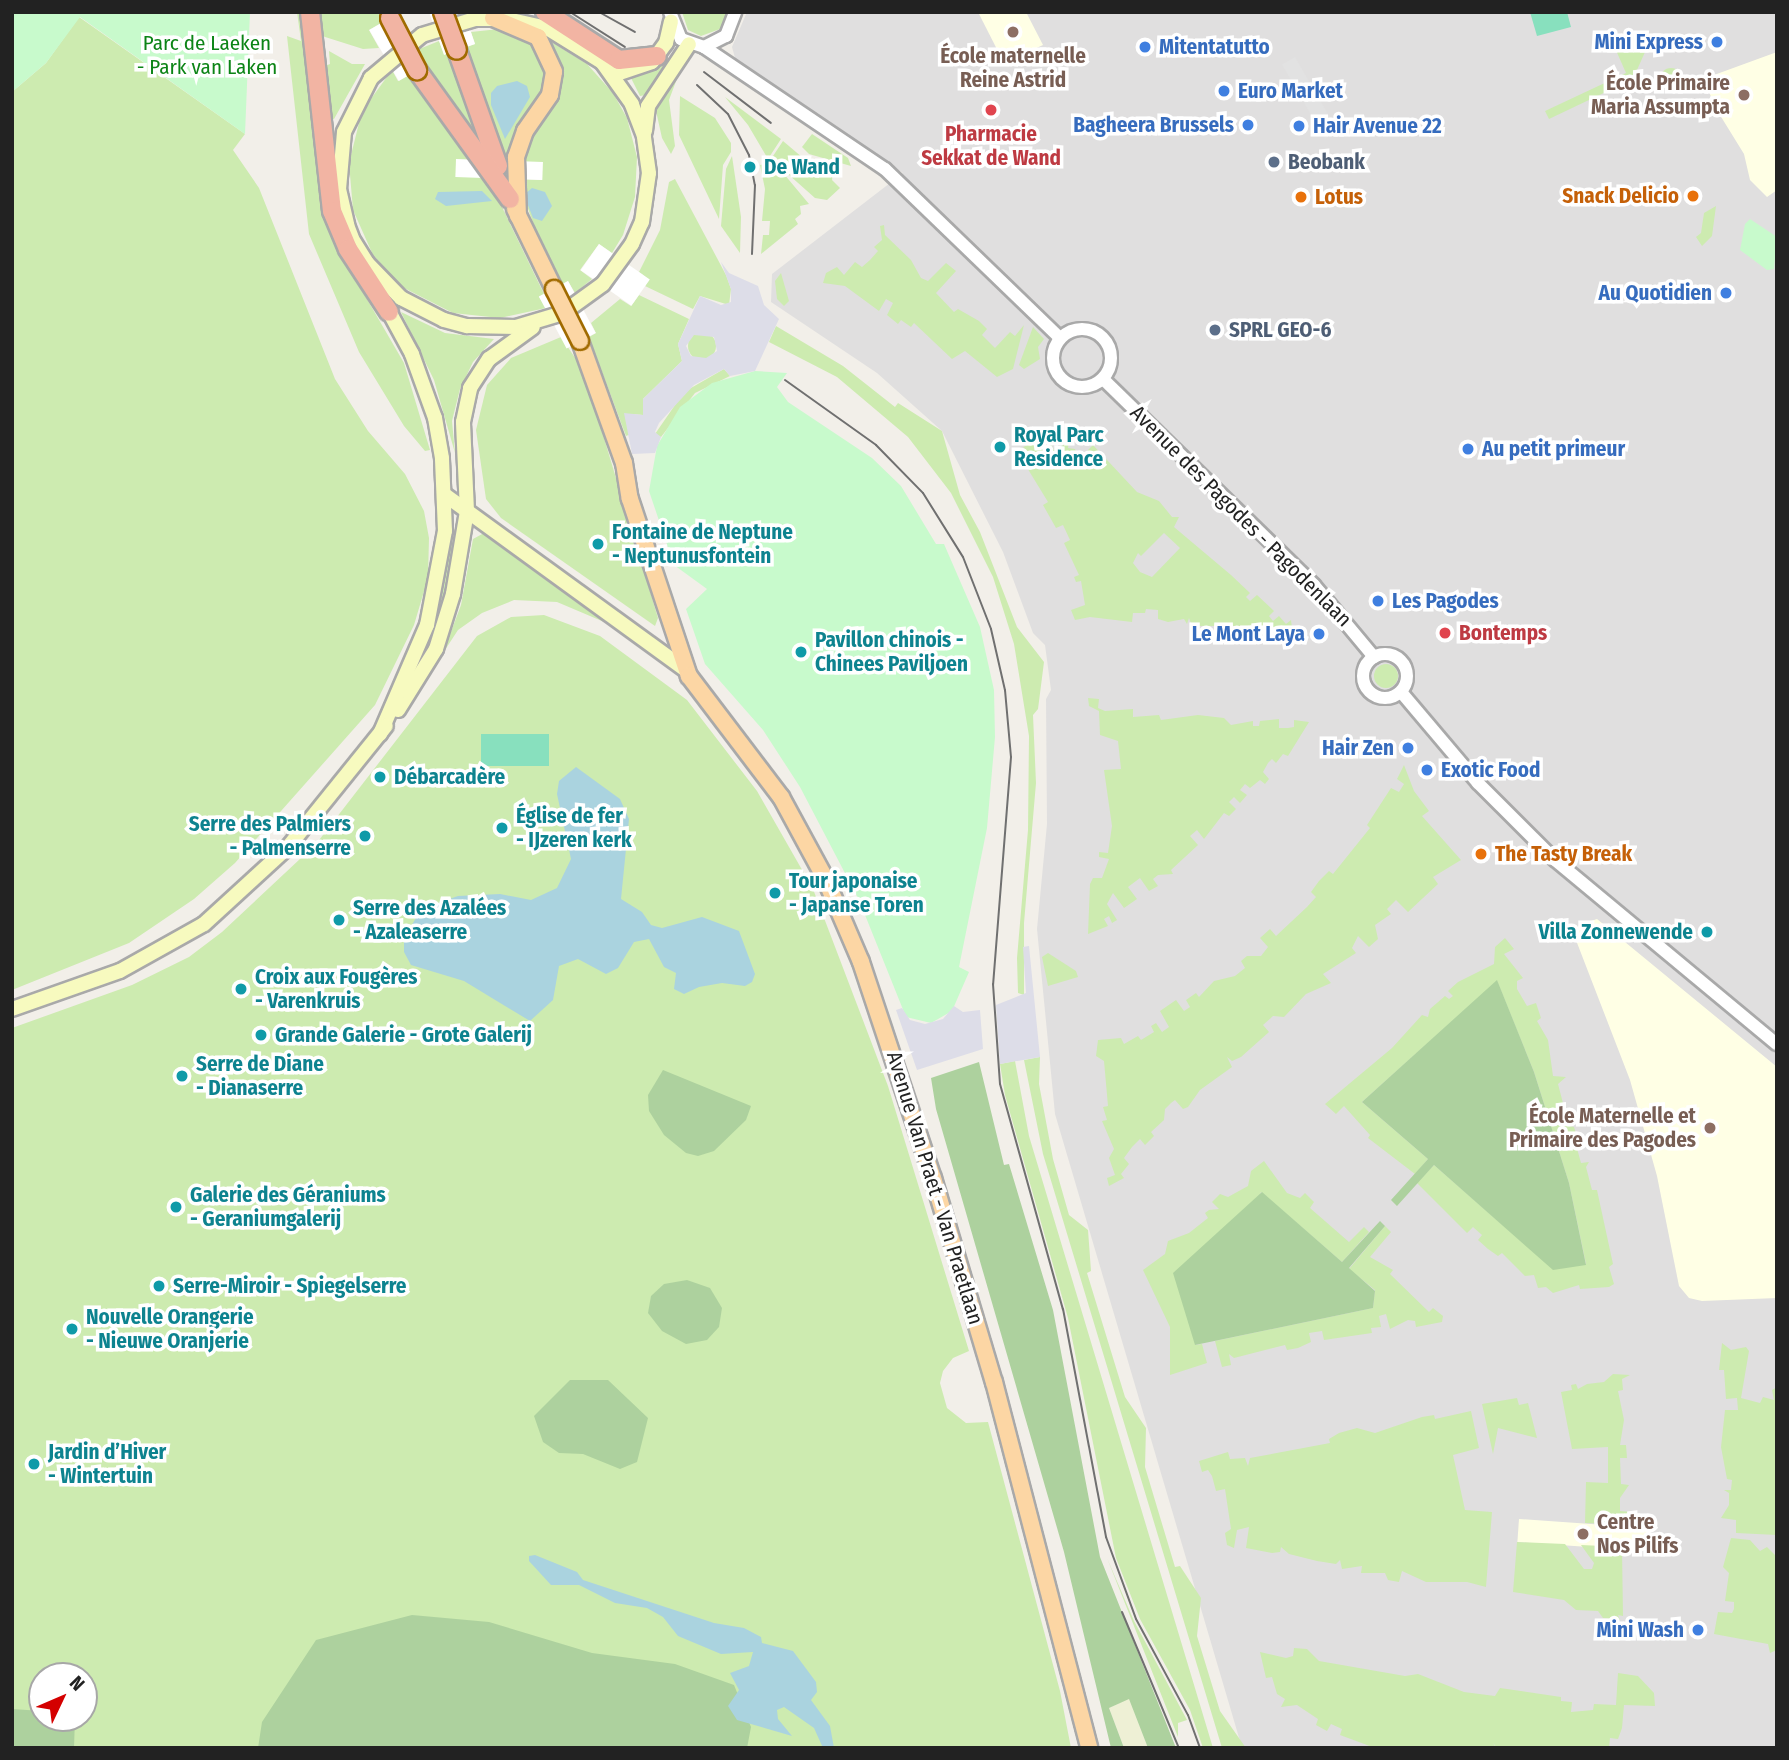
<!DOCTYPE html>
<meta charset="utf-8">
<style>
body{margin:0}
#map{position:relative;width:1789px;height:1760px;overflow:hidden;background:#f2efe9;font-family:"Fira Sans Condensed",sans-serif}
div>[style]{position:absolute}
.residential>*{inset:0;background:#e0dfdf}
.education>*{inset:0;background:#ffffe5;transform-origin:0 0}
.farmland>*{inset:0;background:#eef0d5}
.grass>*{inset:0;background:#cdebb0}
.round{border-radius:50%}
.forest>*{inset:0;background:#add19e}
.park>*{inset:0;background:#c8facc}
.pitch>*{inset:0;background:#88e0be;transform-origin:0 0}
.parking>*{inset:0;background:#e2e2e2;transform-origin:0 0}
.plaza>*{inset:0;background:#dddde8}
.water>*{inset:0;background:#aad3df}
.pier>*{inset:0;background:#fff;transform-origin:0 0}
.roads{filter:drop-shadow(2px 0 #a9a9a9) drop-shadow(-2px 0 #a9a9a9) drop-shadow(0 2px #a9a9a9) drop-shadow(0 -2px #a9a9a9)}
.tertiary>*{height:12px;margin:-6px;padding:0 6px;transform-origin:6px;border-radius:6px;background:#fff}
.tertiary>.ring{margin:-6px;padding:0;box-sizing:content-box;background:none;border:12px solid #fff;border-radius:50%}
.secondary>*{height:14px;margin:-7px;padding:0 7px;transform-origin:7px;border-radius:7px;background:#f7fabf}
.primary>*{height:16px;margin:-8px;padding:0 8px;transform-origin:8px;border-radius:8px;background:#fcd6a4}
.trunk>*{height:18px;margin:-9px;padding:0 9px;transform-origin:9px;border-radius:9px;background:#f2b4a3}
.tram>*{height:2px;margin:-1px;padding:0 1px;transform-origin:1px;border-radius:1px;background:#707070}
.bridges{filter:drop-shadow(2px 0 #a06b00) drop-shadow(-2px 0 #a06b00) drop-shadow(0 2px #a06b00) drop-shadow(0 -2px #a06b00)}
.primary-bridge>*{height:16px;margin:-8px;padding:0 8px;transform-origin:8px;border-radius:8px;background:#fcd6a4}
.trunk-bridge>*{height:18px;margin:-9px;padding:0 9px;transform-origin:9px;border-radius:9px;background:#f2b4a3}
.dots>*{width:19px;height:19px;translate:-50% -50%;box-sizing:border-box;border:4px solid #fff;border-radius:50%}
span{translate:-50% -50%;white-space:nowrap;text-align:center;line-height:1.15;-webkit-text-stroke:7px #fff;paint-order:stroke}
.shop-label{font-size:21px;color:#366cbe;font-weight:700}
.right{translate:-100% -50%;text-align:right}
.left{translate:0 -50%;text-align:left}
.park-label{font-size:21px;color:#0c8416}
.education-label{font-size:21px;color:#785e54;font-weight:700}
.health-label{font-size:21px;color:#be3a42;font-weight:700}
.service-label{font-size:21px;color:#4e5e75;font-weight:700}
.culture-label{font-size:21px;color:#0d838f;font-weight:700}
.food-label{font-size:21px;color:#c56008;font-weight:700}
.street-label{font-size:21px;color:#222}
.frame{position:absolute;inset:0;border:14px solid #222;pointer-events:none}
.north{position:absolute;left:28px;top:1662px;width:70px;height:70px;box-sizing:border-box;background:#fff;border:2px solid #a7a7a7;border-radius:50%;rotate:46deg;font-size:19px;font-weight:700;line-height:28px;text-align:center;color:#222}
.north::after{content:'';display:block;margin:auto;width:24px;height:32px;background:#d40000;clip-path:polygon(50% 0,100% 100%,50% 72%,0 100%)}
</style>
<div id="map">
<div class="residential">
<div style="clip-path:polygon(747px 12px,1777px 12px,1777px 1748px,1246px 1748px,1240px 1741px,1055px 1114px,1037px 929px,1047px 824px,1046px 699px,1051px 690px,1045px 645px,1033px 633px,1003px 552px,942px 431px,877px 373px,771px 302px,772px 274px,903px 173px,737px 65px,732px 47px)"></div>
</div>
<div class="education">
<div style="clip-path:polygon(978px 12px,1026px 12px,1043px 45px,1004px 63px)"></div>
<div style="clip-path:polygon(1777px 52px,1777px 190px,1767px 197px,1750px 180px,1744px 154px,1715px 107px,1706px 84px,1714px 75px)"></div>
<div style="clip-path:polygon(1597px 919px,1777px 1067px,1777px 1298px,1702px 1301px,1689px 1298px,1679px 1286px,1657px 1176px,1630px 1080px,1574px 935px,1579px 925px)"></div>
<div style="left:1519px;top:1519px;width:129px;height:23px;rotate:4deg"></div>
</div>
<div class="farmland">
<div style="clip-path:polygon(1129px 1698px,1148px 1748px,1124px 1748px,1109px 1708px)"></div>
</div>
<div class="grass">
<div style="clip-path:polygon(297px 12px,304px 12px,324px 212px,335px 244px,404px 363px,430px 450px,425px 451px,404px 426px,359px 352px,309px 234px,287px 36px,301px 41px)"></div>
<div style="clip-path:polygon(319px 12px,378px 12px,383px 22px,369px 30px,379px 48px,363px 49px,322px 36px)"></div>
<div style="clip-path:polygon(682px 12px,725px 12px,726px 15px,720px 29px,701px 36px,688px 30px)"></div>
<div style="clip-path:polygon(79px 17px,245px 134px,233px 150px,259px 188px,335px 379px,368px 431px,405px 474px,424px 511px,429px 538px,428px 578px,414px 625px,375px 705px,235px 863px,194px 899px,129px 943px,12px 990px,12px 92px,46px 63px)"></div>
<div style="clip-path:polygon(499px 29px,538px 45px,549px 81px,506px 163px,463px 48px,475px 44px,471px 32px)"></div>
<div style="clip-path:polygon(1640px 34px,1645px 52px,1633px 79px,1549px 119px,1545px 111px,1626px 73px,1611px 39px)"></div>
<div style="clip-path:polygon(439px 41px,444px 54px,449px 53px,474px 128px,468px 127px,420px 69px,425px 65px,417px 50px)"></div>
<div style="clip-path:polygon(550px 41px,587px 64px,613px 93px,627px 118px,637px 157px,635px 197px,623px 235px,612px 253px,599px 244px,580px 270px,592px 279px,575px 293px,568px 281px,563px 284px,541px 244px,517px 179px,542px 180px,518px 161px,521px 149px,561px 84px,561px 68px)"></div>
<div style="clip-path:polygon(329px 51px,352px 64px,365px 64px,334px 119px,329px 118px,325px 66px,330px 64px)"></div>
<div style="clip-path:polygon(663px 55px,669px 59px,646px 95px,640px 96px,631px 78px,648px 71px)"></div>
<div style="clip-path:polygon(681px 68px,669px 100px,675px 146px,671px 154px,662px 138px,656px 111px,657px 102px)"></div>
<div class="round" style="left:1660px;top:68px;width:22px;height:22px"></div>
<div style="clip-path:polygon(392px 70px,398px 81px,411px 74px,488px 178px,544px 294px,539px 297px,546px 308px,500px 318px,453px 313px,402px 287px,373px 255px,353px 210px,349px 163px,362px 111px)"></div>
<div style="clip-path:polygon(680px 96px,715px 118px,731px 143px,731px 152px,723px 165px,719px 219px,679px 135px)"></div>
<div style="clip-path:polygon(725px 97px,781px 139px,768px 159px,748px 125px)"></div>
<div style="clip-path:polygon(812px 134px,848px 158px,851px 166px,809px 154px,802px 147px)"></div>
<div style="clip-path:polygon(783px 141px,809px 163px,833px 172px,832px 180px,840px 188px,827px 200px,815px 198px,771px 159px)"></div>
<div style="clip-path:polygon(732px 156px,741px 217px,740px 253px,721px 226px,726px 169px)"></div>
<div style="clip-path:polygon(766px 164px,784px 174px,809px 204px,800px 206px,801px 214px,795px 219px,798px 224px,761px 254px,763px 235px,769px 235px,770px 221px,762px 221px,765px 189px,760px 165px)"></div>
<div style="clip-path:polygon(675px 179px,726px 275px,731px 289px,729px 305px,700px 296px,693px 309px,645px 286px,649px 280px,639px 272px,660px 230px,669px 182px)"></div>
<div style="clip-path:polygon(1716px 206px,1712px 236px,1702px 246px,1696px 237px,1701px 233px,1704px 213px)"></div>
<div style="clip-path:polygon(884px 225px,885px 235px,911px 260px,921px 278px,928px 281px,946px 263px,956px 271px,936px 293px,954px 312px,958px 309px,979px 321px,987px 329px,982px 335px,995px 348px,1010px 332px,1015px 336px,1024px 325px,1013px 369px,997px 377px,965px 351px,952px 359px,914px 323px,911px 327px,901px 320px,898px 324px,887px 315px,893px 303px,886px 299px,879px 311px,845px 286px,823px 283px,826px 273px,837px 267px,844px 275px,855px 262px,862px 267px,870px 260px,878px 251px,874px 247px,882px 240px,880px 226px)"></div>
<div style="clip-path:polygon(781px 273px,789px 301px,784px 306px,777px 299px,775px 281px)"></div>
<div style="clip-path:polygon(639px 295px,689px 319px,678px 344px,682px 361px,643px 399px,643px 415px,631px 414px,631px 434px,626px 436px,589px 337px,596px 333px,591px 323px,620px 299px,631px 306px)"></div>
<div style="clip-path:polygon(401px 312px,445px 333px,494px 339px,473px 362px,460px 389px,452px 421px,455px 453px,434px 380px)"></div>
<div style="clip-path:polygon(776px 326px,843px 366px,895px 407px,898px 403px,942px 431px,960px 495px,980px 532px,1017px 627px,1044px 662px,1038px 709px,1033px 715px,1036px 783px,1024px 923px,1024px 995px,1018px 993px,1017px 958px,1028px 830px,1029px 736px,1014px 644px,993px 577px,951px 493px,908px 437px,837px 377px,769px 342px)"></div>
<div style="clip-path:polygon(1033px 327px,1044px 339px,1038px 347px,1040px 359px,1024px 369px,1019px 365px)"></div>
<div class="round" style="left:688px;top:332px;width:28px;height:28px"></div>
<div style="clip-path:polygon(561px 337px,582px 368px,592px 398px,658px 618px,655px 626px,501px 518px,486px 499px,476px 430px,487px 385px,511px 358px)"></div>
<div style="clip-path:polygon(724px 369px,730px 376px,695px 393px,661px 437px,655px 434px,684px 392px)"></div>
<div style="clip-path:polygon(evenodd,1047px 436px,1055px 452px,1069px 440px,1068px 448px,1075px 449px,1079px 459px,1093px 445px,1137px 492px,1159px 501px,1172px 517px,1179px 517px,1174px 527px,1231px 575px,1250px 593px,1246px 597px,1250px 601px,1257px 595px,1274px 611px,1269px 616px,1273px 621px,1279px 616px,1286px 624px,1291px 620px,1292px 628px,1284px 627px,1284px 637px,1269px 632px,1261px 635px,1258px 627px,1248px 626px,1243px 633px,1234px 626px,1192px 626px,1189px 618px,1187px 624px,1184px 619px,1168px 622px,1158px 619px,1158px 610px,1146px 609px,1145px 613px,1133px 613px,1132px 622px,1090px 617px,1075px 620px,1071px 610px,1085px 605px,1081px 581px,1076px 582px,1074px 577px,1079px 575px,1064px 543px,1070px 540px,1063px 525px,1056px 528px,1043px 505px,1048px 502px,1026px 466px,1035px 460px,1023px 447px,1035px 442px,1044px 451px,1050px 448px,1047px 436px,1164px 533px,1180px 548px,1152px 577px,1140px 572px,1133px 563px,1138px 553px,1141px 556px,1164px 533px)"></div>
<div style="clip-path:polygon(484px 533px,487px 533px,616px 627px,557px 602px,514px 600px,482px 613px,458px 630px,443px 653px,461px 605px,473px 539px)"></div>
<div style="clip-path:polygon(450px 542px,457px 542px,449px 587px,429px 645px)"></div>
<div style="clip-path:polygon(evenodd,544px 615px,600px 636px,687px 700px,757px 791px,813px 889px,888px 1086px,969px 1351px,953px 1358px,943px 1371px,940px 1383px,947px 1408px,966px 1423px,988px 1422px,1060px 1691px,1071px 1748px,12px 1748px,12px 1028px,132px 985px,189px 957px,222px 932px,316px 844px,477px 636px,511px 617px,544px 615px,42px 1676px,84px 1676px,84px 1718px,42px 1718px,42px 1676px)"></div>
<div class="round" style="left:1374px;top:664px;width:24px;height:24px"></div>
<div style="clip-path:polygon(1088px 698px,1099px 699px,1098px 708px,1105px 711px,1133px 709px,1133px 717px,1159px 715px,1161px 720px,1198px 715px,1224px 718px,1231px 725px,1253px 721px,1253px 726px,1259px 726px,1260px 721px,1279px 719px,1279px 728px,1288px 728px,1294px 727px,1294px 720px,1309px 722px,1288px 756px,1283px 754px,1276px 763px,1272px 759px,1268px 763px,1263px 772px,1269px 779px,1265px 784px,1260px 780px,1250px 788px,1245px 784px,1240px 790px,1247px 795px,1240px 803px,1234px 797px,1229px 802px,1236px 809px,1229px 816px,1224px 813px,1204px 839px,1197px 830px,1190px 836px,1198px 845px,1171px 870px,1173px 874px,1158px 875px,1153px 879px,1158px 886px,1149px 891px,1140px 878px,1128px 887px,1137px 899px,1124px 908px,1113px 893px,1107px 904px,1117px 920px,1112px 923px,1109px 916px,1104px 919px,1108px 926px,1088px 934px,1090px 884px,1093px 878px,1102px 878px,1109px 859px,1099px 857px,1099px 852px,1108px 853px,1112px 826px,1104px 770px,1121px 769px,1118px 741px,1100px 735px,1099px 711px,1089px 706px)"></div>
<div style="clip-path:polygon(1404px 765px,1414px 791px,1429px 811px,1422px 816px,1461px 860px,1433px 877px,1438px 884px,1408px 912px,1396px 900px,1387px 909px,1391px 914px,1375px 925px,1378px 939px,1369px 947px,1358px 936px,1352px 948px,1356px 953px,1323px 974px,1331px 983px,1306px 994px,1284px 1017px,1273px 1016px,1263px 1025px,1269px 1032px,1241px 1057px,1232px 1061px,1227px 1057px,1232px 1067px,1200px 1090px,1188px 1107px,1183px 1109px,1175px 1100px,1171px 1103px,1165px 1109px,1164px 1120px,1151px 1132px,1154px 1136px,1145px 1145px,1140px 1139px,1132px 1147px,1124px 1158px,1129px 1164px,1121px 1174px,1124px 1178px,1109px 1186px,1107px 1178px,1115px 1175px,1109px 1158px,1114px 1149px,1102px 1121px,1107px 1120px,1103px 1107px,1108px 1106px,1104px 1061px,1096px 1056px,1098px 1040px,1121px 1038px,1124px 1044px,1138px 1036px,1141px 1040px,1154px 1032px,1151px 1026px,1156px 1023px,1162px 1032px,1169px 1027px,1160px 1011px,1176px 1000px,1184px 1011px,1190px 1007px,1186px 1000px,1196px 993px,1199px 997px,1214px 981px,1235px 976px,1245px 968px,1241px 961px,1247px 956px,1261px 956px,1268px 947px,1260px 938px,1270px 929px,1276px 936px,1307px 907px,1316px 897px,1311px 892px,1319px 881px,1329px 871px,1333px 874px,1370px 828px,1367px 825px,1391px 788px,1399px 792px,1404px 784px,1397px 779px)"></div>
<div style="clip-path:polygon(1505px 938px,1514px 949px,1504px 954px,1523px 978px,1517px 981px,1517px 989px,1527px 1006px,1536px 1003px,1541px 1018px,1537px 1021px,1548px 1040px,1553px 1076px,1566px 1077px,1558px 1084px,1569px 1126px,1574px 1127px,1578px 1140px,1575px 1141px,1581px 1163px,1589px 1162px,1586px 1167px,1592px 1190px,1597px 1190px,1613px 1264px,1609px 1267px,1614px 1284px,1609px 1287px,1580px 1289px,1579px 1285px,1553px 1293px,1546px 1287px,1538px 1288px,1534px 1275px,1525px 1276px,1502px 1253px,1498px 1256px,1488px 1249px,1478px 1240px,1482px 1235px,1473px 1227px,1467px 1233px,1417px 1183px,1434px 1165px,1553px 1269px,1586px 1264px,1569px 1183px,1534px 1072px,1497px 981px,1362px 1102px,1428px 1159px,1415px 1174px,1368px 1138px,1370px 1135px,1344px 1106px,1336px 1114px,1325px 1104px,1392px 1048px,1422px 1015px,1428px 1017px,1430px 1009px,1445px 996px,1449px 999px,1453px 996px,1448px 991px,1458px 982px,1494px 964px,1495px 947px)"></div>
<div style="clip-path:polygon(1048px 953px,1076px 971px,1078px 977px,1048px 986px,1042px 957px)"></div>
<div style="clip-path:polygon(1040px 1057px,1039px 1084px,1053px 1159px,1069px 1215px,1088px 1230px,1091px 1271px,1087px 1273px,1125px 1397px,1146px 1428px,1145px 1467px,1175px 1567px,1180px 1566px,1201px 1598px,1197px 1636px,1220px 1711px,1246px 1748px,1222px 1748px,1043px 1154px,1024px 1060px)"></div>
<div style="clip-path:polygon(1015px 1061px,1029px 1136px,1213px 1748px,1203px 1748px,1190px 1710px,1140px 1619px,1116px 1558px,1068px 1318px,1005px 1095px,1000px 1064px)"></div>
<div style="clip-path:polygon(1264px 1161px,1287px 1193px,1300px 1198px,1305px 1193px,1314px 1202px,1310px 1208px,1349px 1242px,1364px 1227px,1369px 1232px,1342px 1262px,1261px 1192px,1195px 1345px,1202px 1344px,1207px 1363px,1170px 1375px,1170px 1327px,1143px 1270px,1165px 1254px,1168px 1241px,1189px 1233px,1208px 1218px,1205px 1213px,1209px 1210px,1219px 1209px,1212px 1202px,1220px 1194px,1228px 1197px,1248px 1186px,1251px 1171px)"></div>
<div style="clip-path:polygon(1385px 1226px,1391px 1232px,1370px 1257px,1393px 1270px,1390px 1274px,1429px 1312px,1433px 1308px,1443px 1316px,1442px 1322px,1416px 1327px,1415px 1321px,1408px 1320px,1390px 1329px,1386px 1314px,1379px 1316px,1381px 1327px,1371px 1328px,1372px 1333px,1324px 1340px,1322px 1331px,1309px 1333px,1311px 1342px,1298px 1348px,1287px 1350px,1285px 1345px,1234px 1358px,1229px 1354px,1231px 1365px,1222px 1367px,1215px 1341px,1373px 1308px,1375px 1290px,1349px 1269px)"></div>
<div style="clip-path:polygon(1722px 1343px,1731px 1350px,1746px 1347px,1749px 1351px,1741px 1398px,1760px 1403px,1763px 1397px,1774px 1400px,1772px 1390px,1777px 1387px,1777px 1535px,1736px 1533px,1736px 1520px,1721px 1518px,1729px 1505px,1729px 1493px,1724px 1490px,1731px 1490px,1732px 1480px,1727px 1479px,1721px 1447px,1725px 1410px,1738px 1410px,1737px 1398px,1726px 1399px,1724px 1370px,1719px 1370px)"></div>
<div style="clip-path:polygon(1613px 1374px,1630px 1375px,1622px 1379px,1623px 1390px,1618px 1391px,1624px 1420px,1620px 1445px,1626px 1445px,1627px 1458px,1620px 1458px,1621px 1484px,1629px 1485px,1620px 1498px,1620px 1511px,1632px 1512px,1632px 1525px,1585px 1523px,1586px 1482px,1608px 1483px,1608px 1447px,1572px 1449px,1561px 1392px,1572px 1390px,1571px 1385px,1576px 1384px,1578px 1389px,1587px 1384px,1604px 1382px)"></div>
<div style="clip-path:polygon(1517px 1398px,1519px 1405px,1528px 1403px,1537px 1438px,1498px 1428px,1493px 1454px,1482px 1404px)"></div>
<div style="clip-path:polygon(1471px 1411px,1479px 1448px,1453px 1455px,1465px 1510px,1492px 1512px,1486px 1587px,1467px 1582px,1426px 1582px,1402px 1571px,1399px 1582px,1388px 1580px,1385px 1573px,1361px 1573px,1362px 1566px,1342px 1569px,1340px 1560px,1336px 1564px,1317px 1561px,1289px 1554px,1281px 1547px,1280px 1552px,1272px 1553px,1246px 1548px,1249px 1527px,1237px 1530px,1234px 1548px,1227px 1545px,1225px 1533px,1231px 1529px,1225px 1489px,1216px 1491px,1212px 1476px,1208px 1470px,1202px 1472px,1199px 1461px,1228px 1452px,1230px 1459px,1245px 1458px,1248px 1466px,1250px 1458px,1330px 1443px,1329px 1439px,1339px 1433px,1357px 1428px,1375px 1433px,1422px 1417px,1434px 1415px,1435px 1419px)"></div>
<div style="clip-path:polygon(1731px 1538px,1750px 1540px,1760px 1551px,1767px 1547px,1777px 1557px,1777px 1650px,1770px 1653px,1768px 1644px,1714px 1634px,1718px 1612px,1732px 1613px,1734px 1609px,1734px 1602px,1725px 1601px,1729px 1573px,1723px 1567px)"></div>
<div style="clip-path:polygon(1517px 1542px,1565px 1544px,1584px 1569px,1592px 1569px,1594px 1563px,1581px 1545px,1603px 1546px,1603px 1553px,1622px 1548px,1623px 1616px,1618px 1615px,1620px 1620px,1603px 1618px,1598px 1611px,1576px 1610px,1564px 1600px,1513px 1592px)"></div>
<div style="clip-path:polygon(1107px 1558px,1134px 1621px,1187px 1720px,1178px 1723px,1178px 1737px)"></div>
<div style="clip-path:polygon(1294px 1648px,1307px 1649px,1319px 1661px,1405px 1676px,1418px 1674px,1464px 1692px,1495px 1696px,1500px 1688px,1561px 1697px,1561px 1701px,1572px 1702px,1571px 1712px,1593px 1710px,1594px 1704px,1616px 1705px,1618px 1673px,1638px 1676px,1654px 1693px,1655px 1706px,1624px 1705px,1622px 1728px,1618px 1739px,1610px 1738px,1609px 1748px,1497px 1748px,1493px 1743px,1496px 1748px,1375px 1748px,1340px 1735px,1342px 1729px,1331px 1724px,1327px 1731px,1316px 1725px,1318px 1719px,1297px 1705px,1281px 1707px,1285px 1699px,1277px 1694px,1272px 1677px,1266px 1678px,1260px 1652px,1286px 1658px,1293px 1656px)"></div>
</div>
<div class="forest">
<div style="clip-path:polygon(1497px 980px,1534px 1072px,1569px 1183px,1586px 1265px,1553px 1270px,1434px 1165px,1397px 1206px,1391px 1200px,1428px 1159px,1362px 1102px)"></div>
<div style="clip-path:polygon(979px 1062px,1004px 1165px,1009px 1164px,1053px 1310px,1100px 1557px,1176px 1748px,1148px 1748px,1129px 1699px,1109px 1708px,1124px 1748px,1111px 1748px,1064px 1552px,936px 1109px,931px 1078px)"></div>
<div style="clip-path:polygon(663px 1070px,751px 1106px,746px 1120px,714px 1151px,698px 1156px,686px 1153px,664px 1135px,649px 1111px,648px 1095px)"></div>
<div style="clip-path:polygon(1262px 1192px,1342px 1262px,1380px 1221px,1385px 1226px,1349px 1268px,1375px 1291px,1373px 1308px,1195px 1345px,1173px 1273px)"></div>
<div style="clip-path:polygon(687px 1280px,710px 1288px,722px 1308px,719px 1327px,707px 1340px,686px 1344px,662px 1331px,648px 1313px,651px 1296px,664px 1284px)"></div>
<div style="clip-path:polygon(570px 1380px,608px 1380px,648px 1418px,637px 1462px,620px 1469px,583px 1454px,559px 1453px,543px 1442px,534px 1416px)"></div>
<div style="clip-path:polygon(412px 1615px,489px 1622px,592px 1653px,675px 1664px,734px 1685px,751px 1727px,747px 1748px,258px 1748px,262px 1722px,316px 1640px)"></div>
<div style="clip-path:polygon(12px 1709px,42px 1711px,42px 1718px,75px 1718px,74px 1748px,12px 1748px)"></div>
</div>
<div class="park">
<div style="clip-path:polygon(12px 12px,250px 12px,245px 134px,80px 17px,46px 63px,12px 92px)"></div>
<div style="clip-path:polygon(1750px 219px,1777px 237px,1774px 269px,1767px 270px,1740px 250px,1745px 224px)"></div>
<div style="clip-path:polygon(755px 371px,787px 373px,777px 387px,788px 402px,872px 458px,901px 486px,936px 544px,944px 544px,980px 627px,994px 690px,995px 737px,987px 828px,959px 967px,969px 972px,952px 1011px,931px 1023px,906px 1017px,859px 900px,800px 787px,763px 730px,705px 664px,686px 609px,707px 589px,674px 565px,649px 491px,657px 446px,680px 407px,712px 383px)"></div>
</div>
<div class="pitch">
<div style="clip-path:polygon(1530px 12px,1567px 12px,1571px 27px,1537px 36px)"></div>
<div style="left:481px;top:734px;width:68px;height:32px"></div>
</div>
<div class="parking">
<div style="left:1295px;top:57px;width:86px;height:15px;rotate:60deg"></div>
</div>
<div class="plaza">
<div style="clip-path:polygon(evenodd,721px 262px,729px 273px,758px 286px,764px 305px,779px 319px,755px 371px,730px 376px,724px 369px,694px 385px,659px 423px,655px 432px,661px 437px,655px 453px,632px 454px,624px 413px,643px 415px,643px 399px,682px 361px,678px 344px,700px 296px,721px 305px,731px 302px,731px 289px,721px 262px,694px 335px,714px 337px,717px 351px,706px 358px,691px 356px,686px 346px,694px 335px)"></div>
<div style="clip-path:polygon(1029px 946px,1040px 1057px,1000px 1064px,996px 1005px,1026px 993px,1023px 947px)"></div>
<div style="clip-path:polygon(954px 1006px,963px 1012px,980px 1010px,983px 1049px,917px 1070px,896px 1010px,902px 1008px,910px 1020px,925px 1024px,943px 1019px)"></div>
</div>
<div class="water">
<div style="clip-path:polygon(517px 81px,527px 86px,530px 97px,505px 139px,491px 105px,491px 93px,497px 86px)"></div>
<div style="clip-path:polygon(532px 188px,545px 192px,552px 206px,542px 221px,533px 218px,526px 200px,525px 194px)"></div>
<div style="clip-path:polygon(482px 191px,492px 201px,446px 206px,435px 199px,438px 192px)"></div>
<div style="clip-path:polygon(576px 767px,620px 799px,629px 819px,621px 899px,642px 912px,651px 925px,662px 928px,702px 917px,739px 931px,755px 974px,752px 982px,745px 986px,722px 983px,699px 987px,684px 994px,674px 989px,676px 973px,664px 967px,649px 939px,634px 942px,618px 968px,606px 974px,578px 959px,559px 966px,553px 1000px,530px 1021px,464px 981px,411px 965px,404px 952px,404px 938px,416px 918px,433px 905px,458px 896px,500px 894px,531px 900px,557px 888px,571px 859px,557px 794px,559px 781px)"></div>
<div style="clip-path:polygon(535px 1555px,577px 1572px,583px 1580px,714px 1623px,744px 1628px,761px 1637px,762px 1643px,793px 1651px,816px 1682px,817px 1692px,811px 1700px,830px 1726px,834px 1748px,823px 1748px,814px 1728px,784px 1707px,777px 1710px,778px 1719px,792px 1736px,737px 1720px,728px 1706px,739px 1690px,730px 1673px,749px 1666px,753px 1652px,721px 1654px,678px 1636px,663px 1617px,647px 1608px,615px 1603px,579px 1585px,551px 1585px,529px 1561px,529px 1556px)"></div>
</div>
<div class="pier">
<div style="clip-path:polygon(429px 12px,464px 12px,475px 44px,444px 55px)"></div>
<div style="left:397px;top:14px;width:59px;height:32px;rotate:60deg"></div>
<div style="left:456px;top:159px;width:87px;height:18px;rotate:2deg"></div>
<div style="left:599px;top:244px;width:62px;height:32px;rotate:35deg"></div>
<div style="left:568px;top:281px;width:59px;height:33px;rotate:62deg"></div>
</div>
<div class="roads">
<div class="tertiary">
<div style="left:670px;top:12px;width:29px;rotate:68deg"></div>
<div style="left:681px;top:39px;width:24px;rotate:19deg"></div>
<div style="left:704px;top:47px;width:25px;rotate:-27deg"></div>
<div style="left:726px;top:36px;width:26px;rotate:-69deg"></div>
<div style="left:704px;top:47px;width:218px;rotate:34deg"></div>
<div style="left:885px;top:169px;width:243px;rotate:44deg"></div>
<div class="ring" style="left:1053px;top:329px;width:46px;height:46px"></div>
<div style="left:1103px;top:379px;width:295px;rotate:44.3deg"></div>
<div style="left:1314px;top:585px;width:94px;rotate:50.2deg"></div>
<div class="ring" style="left:1363px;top:654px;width:32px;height:32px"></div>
<div style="left:1401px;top:692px;width:119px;rotate:49.8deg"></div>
<div style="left:1478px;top:783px;width:109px;rotate:45deg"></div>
<div style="left:1555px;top:860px;width:288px;rotate:39.7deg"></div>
</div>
<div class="secondary">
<div style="left:614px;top:75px;width:40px;rotate:-18.9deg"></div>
<div style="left:652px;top:62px;width:24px;rotate:-54deg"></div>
<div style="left:666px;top:43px;width:22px;rotate:-77deg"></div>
<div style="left:645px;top:131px;width:25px;rotate:-83deg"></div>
<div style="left:648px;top:106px;width:74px;rotate:-56.5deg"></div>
<div style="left:354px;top:242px;width:25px;rotate:58deg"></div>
<div style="left:367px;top:263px;width:49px;rotate:45.8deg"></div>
<div style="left:401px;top:298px;width:48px;rotate:27.1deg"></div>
<div style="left:444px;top:320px;width:24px;rotate:15deg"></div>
<div style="left:467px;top:326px;width:49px;rotate:1.2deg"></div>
<div style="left:516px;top:327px;width:49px;rotate:-16.6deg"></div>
<div style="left:563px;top:313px;width:49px;rotate:-35.9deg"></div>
<div style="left:603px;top:284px;width:49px;rotate:-54.1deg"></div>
<div style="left:632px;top:244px;width:24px;rotate:-66deg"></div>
<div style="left:642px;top:222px;width:49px;rotate:-81.9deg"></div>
<div style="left:649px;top:173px;width:37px;rotate:-98deg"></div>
<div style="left:644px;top:136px;width:34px;rotate:-111deg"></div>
<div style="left:632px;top:104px;width:52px;rotate:-125.5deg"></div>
<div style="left:602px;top:62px;width:65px;rotate:-148.3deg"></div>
<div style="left:547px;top:28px;width:41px;rotate:-167.3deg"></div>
<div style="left:507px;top:19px;width:32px;rotate:180deg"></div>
<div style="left:475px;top:19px;width:55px;rotate:163.2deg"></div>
<div style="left:422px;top:35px;width:67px;rotate:139.9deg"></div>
<div style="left:371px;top:78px;width:60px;rotate:116.6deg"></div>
<div style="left:344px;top:132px;width:57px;rotate:95deg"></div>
<div style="left:339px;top:189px;width:37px;rotate:77deg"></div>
<div style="left:347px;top:225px;width:36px;rotate:69deg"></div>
<div style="left:445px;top:495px;width:298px;rotate:36deg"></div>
<div style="left:398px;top:710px;width:72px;rotate:-58.1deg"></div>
<div style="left:436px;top:649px;width:58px;rotate:-72.8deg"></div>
<div style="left:453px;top:594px;width:84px;rotate:-80.4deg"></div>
<div style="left:467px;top:511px;width:89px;rotate:-92.6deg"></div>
<div style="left:463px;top:422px;width:35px;rotate:-78deg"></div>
<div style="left:470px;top:388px;width:35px;rotate:-57deg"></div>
<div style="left:489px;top:359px;width:54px;rotate:-36deg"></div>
<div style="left:380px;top:734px;width:119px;rotate:-66.7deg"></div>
<div style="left:427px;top:625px;width:96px;rotate:-79.2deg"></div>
<div style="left:445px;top:531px;width:73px;rotate:-92.4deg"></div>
<div style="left:442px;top:458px;width:41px;rotate:-99.9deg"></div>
<div style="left:435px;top:418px;width:68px;rotate:-109.8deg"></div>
<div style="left:412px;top:354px;width:57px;rotate:-118.4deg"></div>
<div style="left:12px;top:1009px;width:114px;rotate:-19.4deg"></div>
<div style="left:120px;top:971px;width:96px;rotate:-29.2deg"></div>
<div style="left:204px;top:924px;width:115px;rotate:-42.5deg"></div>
<div style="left:289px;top:846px;width:154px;rotate:-51.1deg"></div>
</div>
<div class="primary">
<div style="left:493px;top:18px;width:49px;rotate:22.9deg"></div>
<div style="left:538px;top:37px;width:38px;rotate:65deg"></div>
<div style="left:554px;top:72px;width:23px;rotate:100deg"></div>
<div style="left:550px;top:95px;width:44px;rotate:124.8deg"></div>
<div style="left:525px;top:131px;width:28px;rotate:109deg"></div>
<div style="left:516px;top:157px;width:59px;rotate:88.1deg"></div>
<div style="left:515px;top:209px;width:89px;rotate:64deg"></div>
<div style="left:580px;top:341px;width:130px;rotate:70.2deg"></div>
<div style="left:624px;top:463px;width:36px;rotate:81deg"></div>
<div style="left:630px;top:499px;width:187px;rotate:71.6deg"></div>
<div style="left:689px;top:676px;width:152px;rotate:52.8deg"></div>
<div style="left:781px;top:797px;width:92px;rotate:61.5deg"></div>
<div style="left:825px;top:878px;width:91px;rotate:66.8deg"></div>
<div style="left:861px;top:962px;width:228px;rotate:71.6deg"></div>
<div style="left:933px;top:1178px;width:213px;rotate:73.4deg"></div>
<div style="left:994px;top:1382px;width:378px;rotate:75.4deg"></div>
</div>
<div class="trunk">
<div style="left:310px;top:12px;width:200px;rotate:83.7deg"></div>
<div style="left:332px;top:211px;width:41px;rotate:67.2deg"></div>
<div style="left:348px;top:249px;width:75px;rotate:56.9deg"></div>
<div style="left:545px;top:12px;width:88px;rotate:33deg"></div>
<div style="left:619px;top:60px;width:38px;rotate:-6deg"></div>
<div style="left:457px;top:50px;width:123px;rotate:70.5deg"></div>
<div style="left:417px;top:70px;width:159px;rotate:54.2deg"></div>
</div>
</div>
<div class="tram">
<div style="left:570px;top:12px;width:65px;rotate:32.5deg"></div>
<div style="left:599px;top:12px;width:41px;rotate:29.1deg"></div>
<div style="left:704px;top:72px;width:84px;rotate:37.3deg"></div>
<div style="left:697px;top:85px;width:42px;rotate:43.1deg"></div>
<div style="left:728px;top:114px;width:46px;rotate:62.9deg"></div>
<div style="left:749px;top:155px;width:31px;rotate:79deg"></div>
<div style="left:755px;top:185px;width:69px;rotate:92.5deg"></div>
<div style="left:785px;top:380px;width:112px;rotate:35.5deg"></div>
<div style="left:876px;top:445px;width:67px;rotate:45.6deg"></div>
<div style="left:923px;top:493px;width:75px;rotate:58deg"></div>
<div style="left:963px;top:557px;width:77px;rotate:68.7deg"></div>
<div style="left:991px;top:629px;width:63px;rotate:77.1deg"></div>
<div style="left:1005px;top:690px;width:67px;rotate:84.9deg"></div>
<div style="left:1011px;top:757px;width:228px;rotate:94.5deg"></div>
<div style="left:993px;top:984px;width:100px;rotate:86deg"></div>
<div style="left:1000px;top:1084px;width:234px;rotate:74.4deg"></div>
<div style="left:1063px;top:1309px;width:232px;rotate:79.3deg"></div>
<div style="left:1106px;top:1537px;width:87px;rotate:69.9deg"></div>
<div style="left:1136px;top:1619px;width:109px;rotate:61.6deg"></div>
<div style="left:1188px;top:1715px;width:35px;rotate:70deg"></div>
<div style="left:1122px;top:1612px;width:147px;rotate:67.3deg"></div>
</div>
<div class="bridges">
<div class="primary-bridge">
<div style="left:554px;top:289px;width:58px;rotate:63.4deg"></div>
</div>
<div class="trunk-bridge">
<div style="left:443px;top:12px;width:40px;rotate:69.8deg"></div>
<div style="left:390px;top:18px;width:59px;rotate:62.6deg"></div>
</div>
</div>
<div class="dots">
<div style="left:1013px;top:32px;background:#8d6e63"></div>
<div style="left:1717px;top:42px;background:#3f7fe0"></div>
<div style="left:1145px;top:47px;background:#3f7fe0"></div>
<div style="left:1224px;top:91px;background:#3f7fe0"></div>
<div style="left:1744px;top:95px;background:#8d6e63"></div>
<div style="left:991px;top:110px;background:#e0444e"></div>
<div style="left:1248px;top:125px;background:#3f7fe0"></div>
<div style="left:1299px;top:126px;background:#3f7fe0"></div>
<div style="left:1274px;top:162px;background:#5c6f8a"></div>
<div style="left:750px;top:167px;background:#0f9aa8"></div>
<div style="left:1693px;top:196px;background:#e8710a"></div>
<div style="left:1301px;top:197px;background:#e8710a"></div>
<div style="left:1726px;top:293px;background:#3f7fe0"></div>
<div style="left:1215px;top:330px;background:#5c6f8a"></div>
<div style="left:1000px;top:447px;background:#0f9aa8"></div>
<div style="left:1468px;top:449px;background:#3f7fe0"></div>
<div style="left:598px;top:544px;background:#0f9aa8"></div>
<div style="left:1378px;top:601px;background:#3f7fe0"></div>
<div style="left:1445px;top:633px;background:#e0444e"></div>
<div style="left:1319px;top:634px;background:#3f7fe0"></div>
<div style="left:801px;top:652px;background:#0f9aa8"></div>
<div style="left:1408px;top:748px;background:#3f7fe0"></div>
<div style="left:1427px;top:770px;background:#3f7fe0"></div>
<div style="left:380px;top:777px;background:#0f9aa8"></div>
<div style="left:502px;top:828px;background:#0f9aa8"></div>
<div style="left:365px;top:836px;background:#0f9aa8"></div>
<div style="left:1481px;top:854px;background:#e8710a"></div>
<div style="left:775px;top:893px;background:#0f9aa8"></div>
<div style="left:339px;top:920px;background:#0f9aa8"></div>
<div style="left:1707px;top:932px;background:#0f9aa8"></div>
<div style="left:241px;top:989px;background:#0f9aa8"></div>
<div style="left:261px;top:1035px;background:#0f9aa8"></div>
<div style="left:182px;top:1076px;background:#0f9aa8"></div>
<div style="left:1710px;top:1128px;background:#8d6e63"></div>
<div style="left:176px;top:1207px;background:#0f9aa8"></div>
<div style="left:159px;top:1286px;background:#0f9aa8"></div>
<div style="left:72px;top:1329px;background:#0f9aa8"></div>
<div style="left:34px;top:1464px;background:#0f9aa8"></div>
<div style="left:1583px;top:1534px;background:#8d6e63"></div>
<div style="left:1698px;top:1630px;background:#3f7fe0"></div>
</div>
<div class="shop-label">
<span class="right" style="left:1703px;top:42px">Mini Express</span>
<span class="left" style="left:1159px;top:47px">Mitentatutto</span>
<span class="left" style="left:1238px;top:91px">Euro Market</span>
<span class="right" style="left:1234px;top:125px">Bagheera Brussels</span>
<span class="left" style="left:1313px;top:126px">Hair Avenue 22</span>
<span class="right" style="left:1712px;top:293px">Au Quotidien</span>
<span class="left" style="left:1482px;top:449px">Au petit primeur</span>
<span class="left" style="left:1392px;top:601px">Les Pagodes</span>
<span class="right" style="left:1305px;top:634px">Le Mont Laya</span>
<span class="right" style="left:1394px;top:748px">Hair Zen</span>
<span class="left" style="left:1441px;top:770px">Exotic Food</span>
<span class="right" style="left:1684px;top:1630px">Mini Wash</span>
</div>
<div class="park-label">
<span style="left:207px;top:55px">Parc de Laeken<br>- Park van Laken</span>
</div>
<div class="education-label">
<span style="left:1013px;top:68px">École maternelle<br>Reine Astrid</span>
<span class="right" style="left:1730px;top:95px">École Primaire<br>Maria Assumpta</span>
<span class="right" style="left:1696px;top:1128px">École Maternelle et<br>Primaire des Pagodes</span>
<span class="left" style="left:1597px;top:1534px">Centre<br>Nos Pilifs</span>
</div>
<div class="health-label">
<span style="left:991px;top:146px">Pharmacie<br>Sekkat de Wand</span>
<span class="left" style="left:1459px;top:633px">Bontemps</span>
</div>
<div class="service-label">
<span class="left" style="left:1288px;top:162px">Beobank</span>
<span class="left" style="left:1229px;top:330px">SPRL GEO-6</span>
</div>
<div class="culture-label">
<span class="left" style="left:764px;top:167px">De Wand</span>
<span class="left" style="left:1014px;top:447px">Royal Parc<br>Residence</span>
<span class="left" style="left:612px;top:544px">Fontaine de Neptune<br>- Neptunusfontein</span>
<span class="left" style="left:815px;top:652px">Pavillon chinois -<br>Chinees Paviljoen</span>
<span class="left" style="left:394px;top:777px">Débarcadère</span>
<span class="left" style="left:516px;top:828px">Église de fer<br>- IJzeren kerk</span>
<span class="right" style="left:351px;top:836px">Serre des Palmiers<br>- Palmenserre</span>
<span class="left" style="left:789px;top:893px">Tour japonaise<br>- Japanse Toren</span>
<span class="left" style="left:353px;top:920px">Serre des Azalées<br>- Azaleaserre</span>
<span class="right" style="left:1693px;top:932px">Villa Zonnewende</span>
<span class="left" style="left:255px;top:989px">Croix aux Fougères<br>- Varenkruis</span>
<span class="left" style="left:275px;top:1035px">Grande Galerie - Grote Galerij</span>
<span class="left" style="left:196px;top:1076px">Serre de Diane<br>- Dianaserre</span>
<span class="left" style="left:190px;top:1207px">Galerie des Géraniums<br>- Geraniumgalerij</span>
<span class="left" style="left:173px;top:1286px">Serre-Miroir - Spiegelserre</span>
<span class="left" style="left:86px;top:1329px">Nouvelle Orangerie<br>- Nieuwe Oranjerie</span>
<span class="left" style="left:48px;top:1464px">Jardin d’Hiver<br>- Wintertuin</span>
</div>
<div class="food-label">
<span class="right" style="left:1679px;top:196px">Snack Delicio</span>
<span class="left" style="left:1315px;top:197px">Lotus</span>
<span class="left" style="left:1495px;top:854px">The Tasty Break</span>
</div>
<div class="street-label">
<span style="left:1241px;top:516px;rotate:45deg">Avenue des Pagodes - Pagodenlaan</span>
<span style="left:935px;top:1188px;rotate:73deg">Avenue Van Praet - Van Praetlaan</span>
</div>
<div class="frame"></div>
<div class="north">N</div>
</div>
